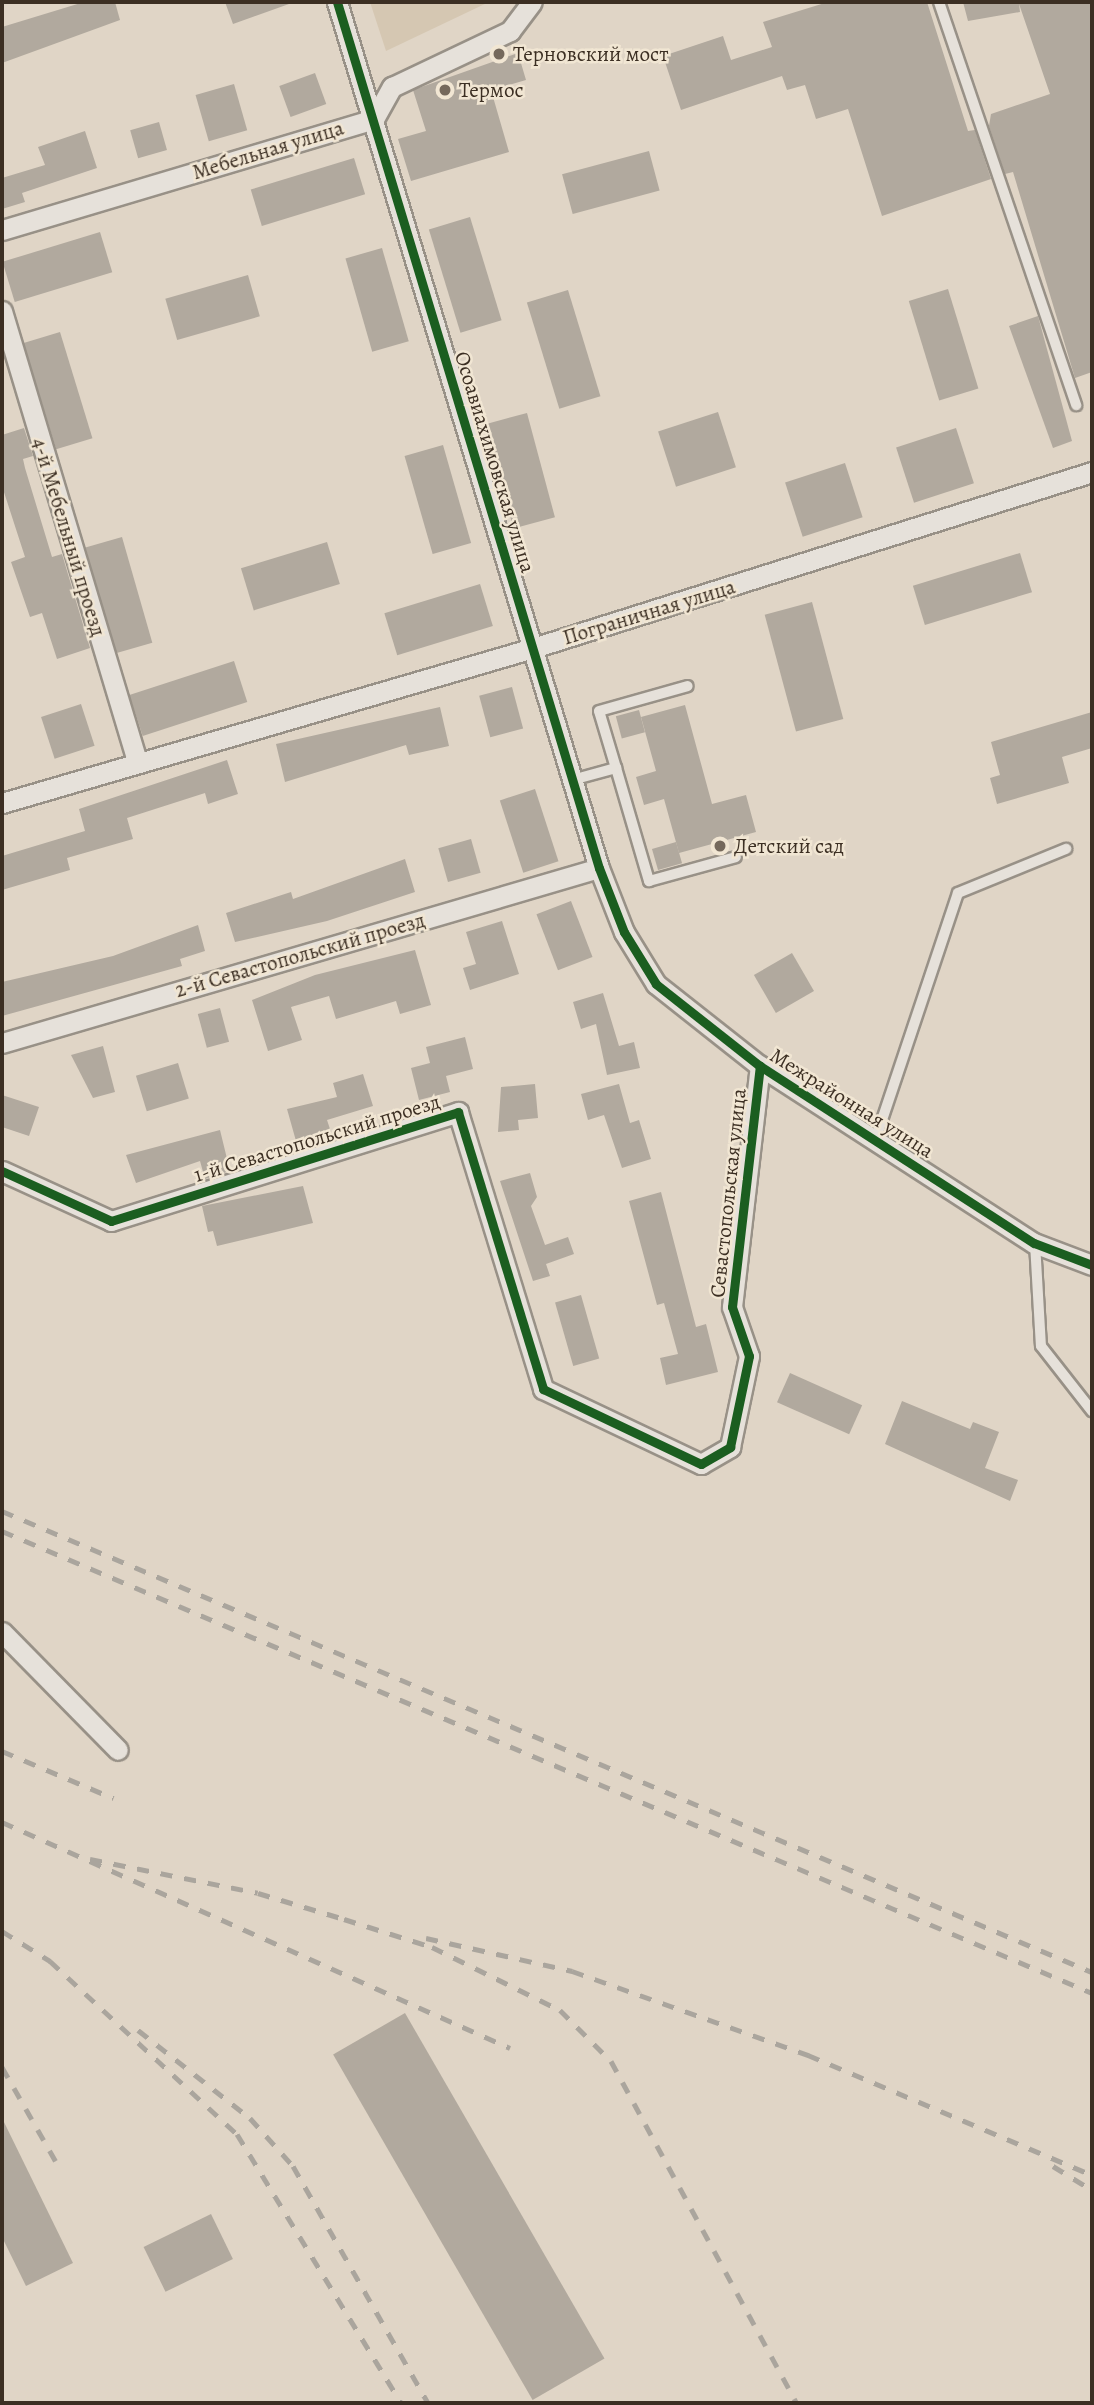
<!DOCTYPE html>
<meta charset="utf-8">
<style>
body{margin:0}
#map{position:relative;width:1094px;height:2405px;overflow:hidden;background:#e0d5c6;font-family:Alegreya,serif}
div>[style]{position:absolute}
.green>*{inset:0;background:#d5c7b2}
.building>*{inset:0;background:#b1a99e;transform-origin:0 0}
.roads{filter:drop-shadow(2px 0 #989187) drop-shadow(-2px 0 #989187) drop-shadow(0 2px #989187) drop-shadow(0 -2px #989187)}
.service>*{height:10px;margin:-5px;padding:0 5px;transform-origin:5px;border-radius:5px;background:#e6e1da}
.minor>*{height:19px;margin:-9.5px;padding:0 9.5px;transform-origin:9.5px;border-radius:9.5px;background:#e6e1da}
.rail>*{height:5px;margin-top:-2.5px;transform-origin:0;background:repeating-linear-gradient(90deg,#aaa59d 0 12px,transparent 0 24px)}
.cycleway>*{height:9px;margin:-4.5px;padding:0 4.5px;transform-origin:4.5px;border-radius:4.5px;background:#1b5e20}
.dots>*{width:19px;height:19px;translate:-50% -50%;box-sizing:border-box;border:4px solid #f1e6d3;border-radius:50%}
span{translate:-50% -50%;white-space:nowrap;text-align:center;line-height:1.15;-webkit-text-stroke:5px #f1e6d3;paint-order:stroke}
.poi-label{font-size:21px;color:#3c2f23}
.left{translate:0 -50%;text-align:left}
.street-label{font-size:21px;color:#3c2f23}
.frame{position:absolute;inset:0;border:4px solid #3c2f23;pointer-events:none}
</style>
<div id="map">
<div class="green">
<div style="clip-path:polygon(370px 2px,489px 2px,386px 51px)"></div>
</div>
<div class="building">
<div style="clip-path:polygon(84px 2px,115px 2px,120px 20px,2px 63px,2px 27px)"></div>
<div style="clip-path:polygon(225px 2px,288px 2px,289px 4px,233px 24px)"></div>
<div style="clip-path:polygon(828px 2px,927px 2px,968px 131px,975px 130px,991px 179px,882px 216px,848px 109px,816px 119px,805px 85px,787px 90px,782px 76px,681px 110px,663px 56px,723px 36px,731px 60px,772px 47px,763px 22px)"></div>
<div style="clip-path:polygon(963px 2px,1092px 2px,1092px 372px,1075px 378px,1013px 172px,1005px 174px,989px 126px,991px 114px,1050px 94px,1019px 4px,1020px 12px,968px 21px)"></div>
<div style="clip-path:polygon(518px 53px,526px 80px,491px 90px,509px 152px,411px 181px,398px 139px,426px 131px,413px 90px)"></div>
<div style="left:315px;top:73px;width:33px;height:38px;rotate:70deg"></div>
<div style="left:234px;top:84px;width:48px;height:40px;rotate:74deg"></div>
<div style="left:159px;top:122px;width:29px;height:30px;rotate:74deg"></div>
<div style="clip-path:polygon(85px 131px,97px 168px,22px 193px,25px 202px,2px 209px,2px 178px,45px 165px,38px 147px)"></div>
<div style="left:649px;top:151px;width:41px;height:90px;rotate:75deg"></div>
<div style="left:354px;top:158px;width:38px;height:108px;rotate:73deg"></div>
<div style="left:470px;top:217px;width:108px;height:43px;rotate:73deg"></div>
<div style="left:100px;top:232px;width:42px;height:102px;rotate:73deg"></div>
<div style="left:382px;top:248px;width:97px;height:38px;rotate:74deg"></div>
<div style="left:248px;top:275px;width:43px;height:86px;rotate:74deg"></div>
<div style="left:948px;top:289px;width:104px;height:41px;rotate:73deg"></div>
<div style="left:568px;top:290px;width:111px;height:43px;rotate:73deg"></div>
<div style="clip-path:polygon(1038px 316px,1072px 441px,1053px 448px,1009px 326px)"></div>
<div style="left:60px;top:332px;width:111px;height:38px;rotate:73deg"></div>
<div style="left:718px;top:412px;width:58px;height:63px;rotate:72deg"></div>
<div style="left:527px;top:413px;width:108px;height:43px;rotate:75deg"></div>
<div style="clip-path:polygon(24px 428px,33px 456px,23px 459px,25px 468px,52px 557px,62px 554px,90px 648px,57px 659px,42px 613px,30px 617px,11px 562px,25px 557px,2px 486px,2px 435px)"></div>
<div style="left:956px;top:428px;width:58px;height:63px;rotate:72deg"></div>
<div style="left:443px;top:445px;width:102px;height:40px;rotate:74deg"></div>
<div style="left:845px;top:463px;width:57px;height:63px;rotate:72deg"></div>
<div style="left:122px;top:537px;width:110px;height:38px;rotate:74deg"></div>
<div style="left:327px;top:542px;width:44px;height:90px;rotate:73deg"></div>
<div style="left:1020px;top:553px;width:41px;height:112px;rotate:73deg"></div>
<div style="left:480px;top:584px;width:44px;height:100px;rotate:73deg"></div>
<div style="left:812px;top:602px;width:121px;height:49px;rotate:75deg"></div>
<div style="left:234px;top:661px;width:43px;height:110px;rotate:72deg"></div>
<div style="left:512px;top:687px;width:43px;height:34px;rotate:75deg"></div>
<div style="left:81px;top:704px;width:44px;height:42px;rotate:72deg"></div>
<div style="clip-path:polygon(685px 705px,712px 804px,746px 795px,756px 832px,679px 853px,664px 799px,644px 805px,636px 777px,656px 771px,641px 717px)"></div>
<div style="clip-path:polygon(440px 707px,449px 746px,409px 755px,406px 745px,285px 782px,276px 744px)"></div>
<div style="left:639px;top:710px;width:23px;height:24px;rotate:75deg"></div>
<div style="clip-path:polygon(1092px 712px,1092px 748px,1062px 757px,1069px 783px,997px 804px,990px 778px,1000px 775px,991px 742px)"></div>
<div style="clip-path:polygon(227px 760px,238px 794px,208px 804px,205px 793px,127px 818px,133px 839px,67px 858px,70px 870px,2px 890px,2px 856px,85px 831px,79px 809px)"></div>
<div style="left:535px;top:789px;width:76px;height:37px;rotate:72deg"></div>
<div style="left:471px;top:839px;width:35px;height:34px;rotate:74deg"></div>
<div style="left:676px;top:842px;width:22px;height:25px;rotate:74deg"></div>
<div style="clip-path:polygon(405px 859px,415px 892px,327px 921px,235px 942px,226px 913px,291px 892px,293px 899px)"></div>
<div style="left:571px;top:901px;width:60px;height:37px;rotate:69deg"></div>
<div style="clip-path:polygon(502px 921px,519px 974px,470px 990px,463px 968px,476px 964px,466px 932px)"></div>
<div style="clip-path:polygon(198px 925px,205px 951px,180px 959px,182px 966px,2px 1016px,2px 982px,113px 956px)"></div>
<div style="clip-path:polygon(415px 950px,431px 1005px,400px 1014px,396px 1001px,336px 1019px,329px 996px,291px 1007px,302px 1040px,268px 1051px,252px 1000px,315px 975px)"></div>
<div style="left:792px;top:953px;width:44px;height:44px;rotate:60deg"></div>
<div style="clip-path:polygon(603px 993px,619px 1046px,634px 1042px,640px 1068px,607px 1075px,596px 1024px,581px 1029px,573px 1002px)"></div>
<div style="left:220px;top:1008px;width:35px;height:23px;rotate:75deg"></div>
<div style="clip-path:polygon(465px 1037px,473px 1069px,446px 1076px,450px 1092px,419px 1100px,411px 1068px,430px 1063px,426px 1047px)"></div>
<div style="clip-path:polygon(103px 1046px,115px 1092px,93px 1098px,71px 1055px)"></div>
<div style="left:178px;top:1063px;width:37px;height:44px;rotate:73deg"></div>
<div style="clip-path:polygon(363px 1074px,373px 1106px,327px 1120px,331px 1132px,296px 1141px,287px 1109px,337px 1097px,333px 1083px)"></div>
<div style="clip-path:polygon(535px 1084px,538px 1118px,518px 1120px,519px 1130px,498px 1132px,501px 1087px)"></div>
<div style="clip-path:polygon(619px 1084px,630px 1123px,639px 1120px,651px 1159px,622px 1168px,604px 1115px,588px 1120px,581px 1094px)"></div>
<div style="clip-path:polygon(2px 1095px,39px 1107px,29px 1136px,2px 1127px)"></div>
<div style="clip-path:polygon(220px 1130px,230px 1171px,205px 1179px,200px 1161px,136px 1183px,126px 1155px)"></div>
<div style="clip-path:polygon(530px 1173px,537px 1197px,531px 1206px,545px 1245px,568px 1237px,574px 1254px,546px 1264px,550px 1276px,533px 1281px,500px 1181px)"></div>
<div style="clip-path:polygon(303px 1186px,313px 1223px,217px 1246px,213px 1231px,208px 1232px,202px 1206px)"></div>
<div style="clip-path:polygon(661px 1192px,696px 1327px,706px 1324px,718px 1372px,666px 1385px,660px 1358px,678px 1354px,664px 1303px,657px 1305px,629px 1201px)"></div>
<div style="left:581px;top:1295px;width:66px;height:27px;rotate:74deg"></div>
<div style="left:790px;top:1373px;width:79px;height:32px;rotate:24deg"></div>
<div style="clip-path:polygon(902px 1401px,970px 1429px,973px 1422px,999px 1432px,985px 1468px,1018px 1480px,1010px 1501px,885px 1444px)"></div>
<div style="left:405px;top:2013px;width:399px;height:83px;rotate:60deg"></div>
<div style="clip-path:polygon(2px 2118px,73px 2263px,26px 2286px,2px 2237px)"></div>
<div style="left:211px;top:2214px;width:50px;height:75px;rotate:64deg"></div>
</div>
<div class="roads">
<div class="service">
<div style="left:939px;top:2px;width:426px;rotate:71.2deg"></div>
<div style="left:616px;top:768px;width:59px;rotate:-106.6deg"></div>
<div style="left:599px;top:711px;width:92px;rotate:-15.7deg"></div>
<div style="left:572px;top:780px;width:46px;rotate:-15.3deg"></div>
<div style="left:616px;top:768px;width:118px;rotate:73.7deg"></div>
<div style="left:649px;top:881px;width:90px;rotate:-15.4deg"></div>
<div style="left:876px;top:1138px;width:258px;rotate:-71.5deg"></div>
<div style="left:958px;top:893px;width:117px;rotate:-22.2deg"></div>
<div style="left:1035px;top:1243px;width:103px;rotate:86.7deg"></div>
<div style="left:1041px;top:1346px;width:83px;rotate:51.9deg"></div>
</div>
<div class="minor">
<div style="left:337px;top:2px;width:905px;rotate:73.17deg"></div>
<div style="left:599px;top:868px;width:69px;rotate:68.7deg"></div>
<div style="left:624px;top:932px;width:61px;rotate:58.4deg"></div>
<div style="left:656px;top:984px;width:132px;rotate:38.3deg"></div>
<div style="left:760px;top:1066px;width:326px;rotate:32.9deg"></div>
<div style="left:1034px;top:1243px;width:62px;rotate:20.8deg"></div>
<div style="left:2px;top:230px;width:388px;rotate:-16.6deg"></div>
<div style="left:374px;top:119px;width:37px;rotate:-61deg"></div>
<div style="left:392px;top:87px;width:131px;rotate:-25.4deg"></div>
<div style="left:510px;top:31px;width:36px;rotate:-53deg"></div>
<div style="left:2px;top:311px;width:471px;rotate:73.3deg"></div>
<div style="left:2px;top:803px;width:553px;rotate:-16.27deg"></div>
<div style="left:533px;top:648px;width:586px;rotate:-17.48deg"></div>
<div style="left:2px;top:1043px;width:622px;rotate:-16.34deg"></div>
<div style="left:2px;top:1171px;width:120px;rotate:24.6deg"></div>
<div style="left:111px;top:1221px;width:364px;rotate:-17.4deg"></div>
<div style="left:458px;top:1112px;width:290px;rotate:72.9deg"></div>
<div style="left:543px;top:1389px;width:175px;rotate:25.4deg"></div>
<div style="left:701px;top:1464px;width:34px;rotate:-30deg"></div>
<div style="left:730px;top:1447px;width:93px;rotate:-78.2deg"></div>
<div style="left:749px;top:1356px;width:52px;rotate:-109.1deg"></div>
<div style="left:732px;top:1307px;width:243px;rotate:-83.4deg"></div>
<div style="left:2px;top:1632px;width:165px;rotate:45.5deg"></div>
</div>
</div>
<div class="rail">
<div style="left:2px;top:1511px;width:1183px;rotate:22.93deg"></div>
<div style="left:2px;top:1531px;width:1184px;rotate:22.97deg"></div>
<div style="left:2px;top:1751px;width:121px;rotate:22.9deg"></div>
<div style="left:2px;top:1822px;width:556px;rotate:23.98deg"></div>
<div style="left:90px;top:1859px;width:171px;rotate:11.4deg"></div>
<div style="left:258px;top:1893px;width:90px;rotate:16.8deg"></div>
<div style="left:344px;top:1919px;width:92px;rotate:17.7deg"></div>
<div style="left:432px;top:1947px;width:143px;rotate:26.2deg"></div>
<div style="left:560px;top:2010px;width:72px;rotate:45deg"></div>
<div style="left:611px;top:2061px;width:389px;rotate:61.5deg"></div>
<div style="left:2px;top:1931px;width:57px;rotate:32deg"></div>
<div style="left:50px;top:1961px;width:255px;rotate:42.8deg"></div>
<div style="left:237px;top:2134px;width:315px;rotate:58.6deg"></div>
<div style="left:426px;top:1938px;width:150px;rotate:12.7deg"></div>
<div style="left:572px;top:1971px;width:251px;rotate:19.6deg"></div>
<div style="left:808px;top:2055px;width:308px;rotate:22.9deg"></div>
<div style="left:138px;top:2030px;width:142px;rotate:38.2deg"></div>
<div style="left:250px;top:2118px;width:64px;rotate:48.1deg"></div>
<div style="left:293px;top:2166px;width:273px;rotate:60.3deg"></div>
<div style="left:2px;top:2067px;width:113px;rotate:60.3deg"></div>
<div style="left:1053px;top:2166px;width:46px;rotate:31.6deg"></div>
</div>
<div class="cycleway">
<div style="left:337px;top:2px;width:905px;rotate:73.17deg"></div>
<div style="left:599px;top:868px;width:69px;rotate:68.7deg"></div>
<div style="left:624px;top:932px;width:61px;rotate:58.4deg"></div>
<div style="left:656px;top:984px;width:132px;rotate:38.3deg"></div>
<div style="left:760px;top:1066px;width:326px;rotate:32.9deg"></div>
<div style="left:1034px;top:1243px;width:62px;rotate:20.8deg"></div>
<div style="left:2px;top:1171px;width:120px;rotate:24.6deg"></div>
<div style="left:111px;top:1221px;width:364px;rotate:-17.4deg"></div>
<div style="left:458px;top:1112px;width:290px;rotate:72.9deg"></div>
<div style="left:543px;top:1389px;width:175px;rotate:25.4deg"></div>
<div style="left:701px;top:1464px;width:34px;rotate:-30deg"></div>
<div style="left:730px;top:1447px;width:93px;rotate:-78.2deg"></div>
<div style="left:749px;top:1356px;width:52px;rotate:-109.1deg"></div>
<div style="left:732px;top:1307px;width:243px;rotate:-83.4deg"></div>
</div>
<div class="dots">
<div style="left:499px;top:54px;background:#75695c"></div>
<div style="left:445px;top:90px;background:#75695c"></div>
<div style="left:720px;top:846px;background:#75695c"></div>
</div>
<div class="poi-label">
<span class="left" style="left:513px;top:54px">Терновский мост</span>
<span class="left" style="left:459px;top:90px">Термос</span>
<span class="left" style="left:734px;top:846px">Детский сад</span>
</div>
<div class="street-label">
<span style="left:268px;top:150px;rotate:-17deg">Мебельная улица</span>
<span style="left:495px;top:462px;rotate:73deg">Осоавиахимовская улица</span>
<span style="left:69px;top:537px;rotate:73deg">4-й Мебельный проезд</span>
<span style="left:649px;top:612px;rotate:-17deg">Пограничная улица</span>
<span style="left:300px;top:955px;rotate:-16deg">2-й Севастопольский проезд</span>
<span style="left:852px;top:1103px;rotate:32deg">Межрайонная улица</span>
<span style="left:317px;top:1138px;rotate:-17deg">1-й Севастопольский проезд</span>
<span style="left:728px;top:1193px;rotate:-84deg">Севастопольская улица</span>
</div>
<div class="frame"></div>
</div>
